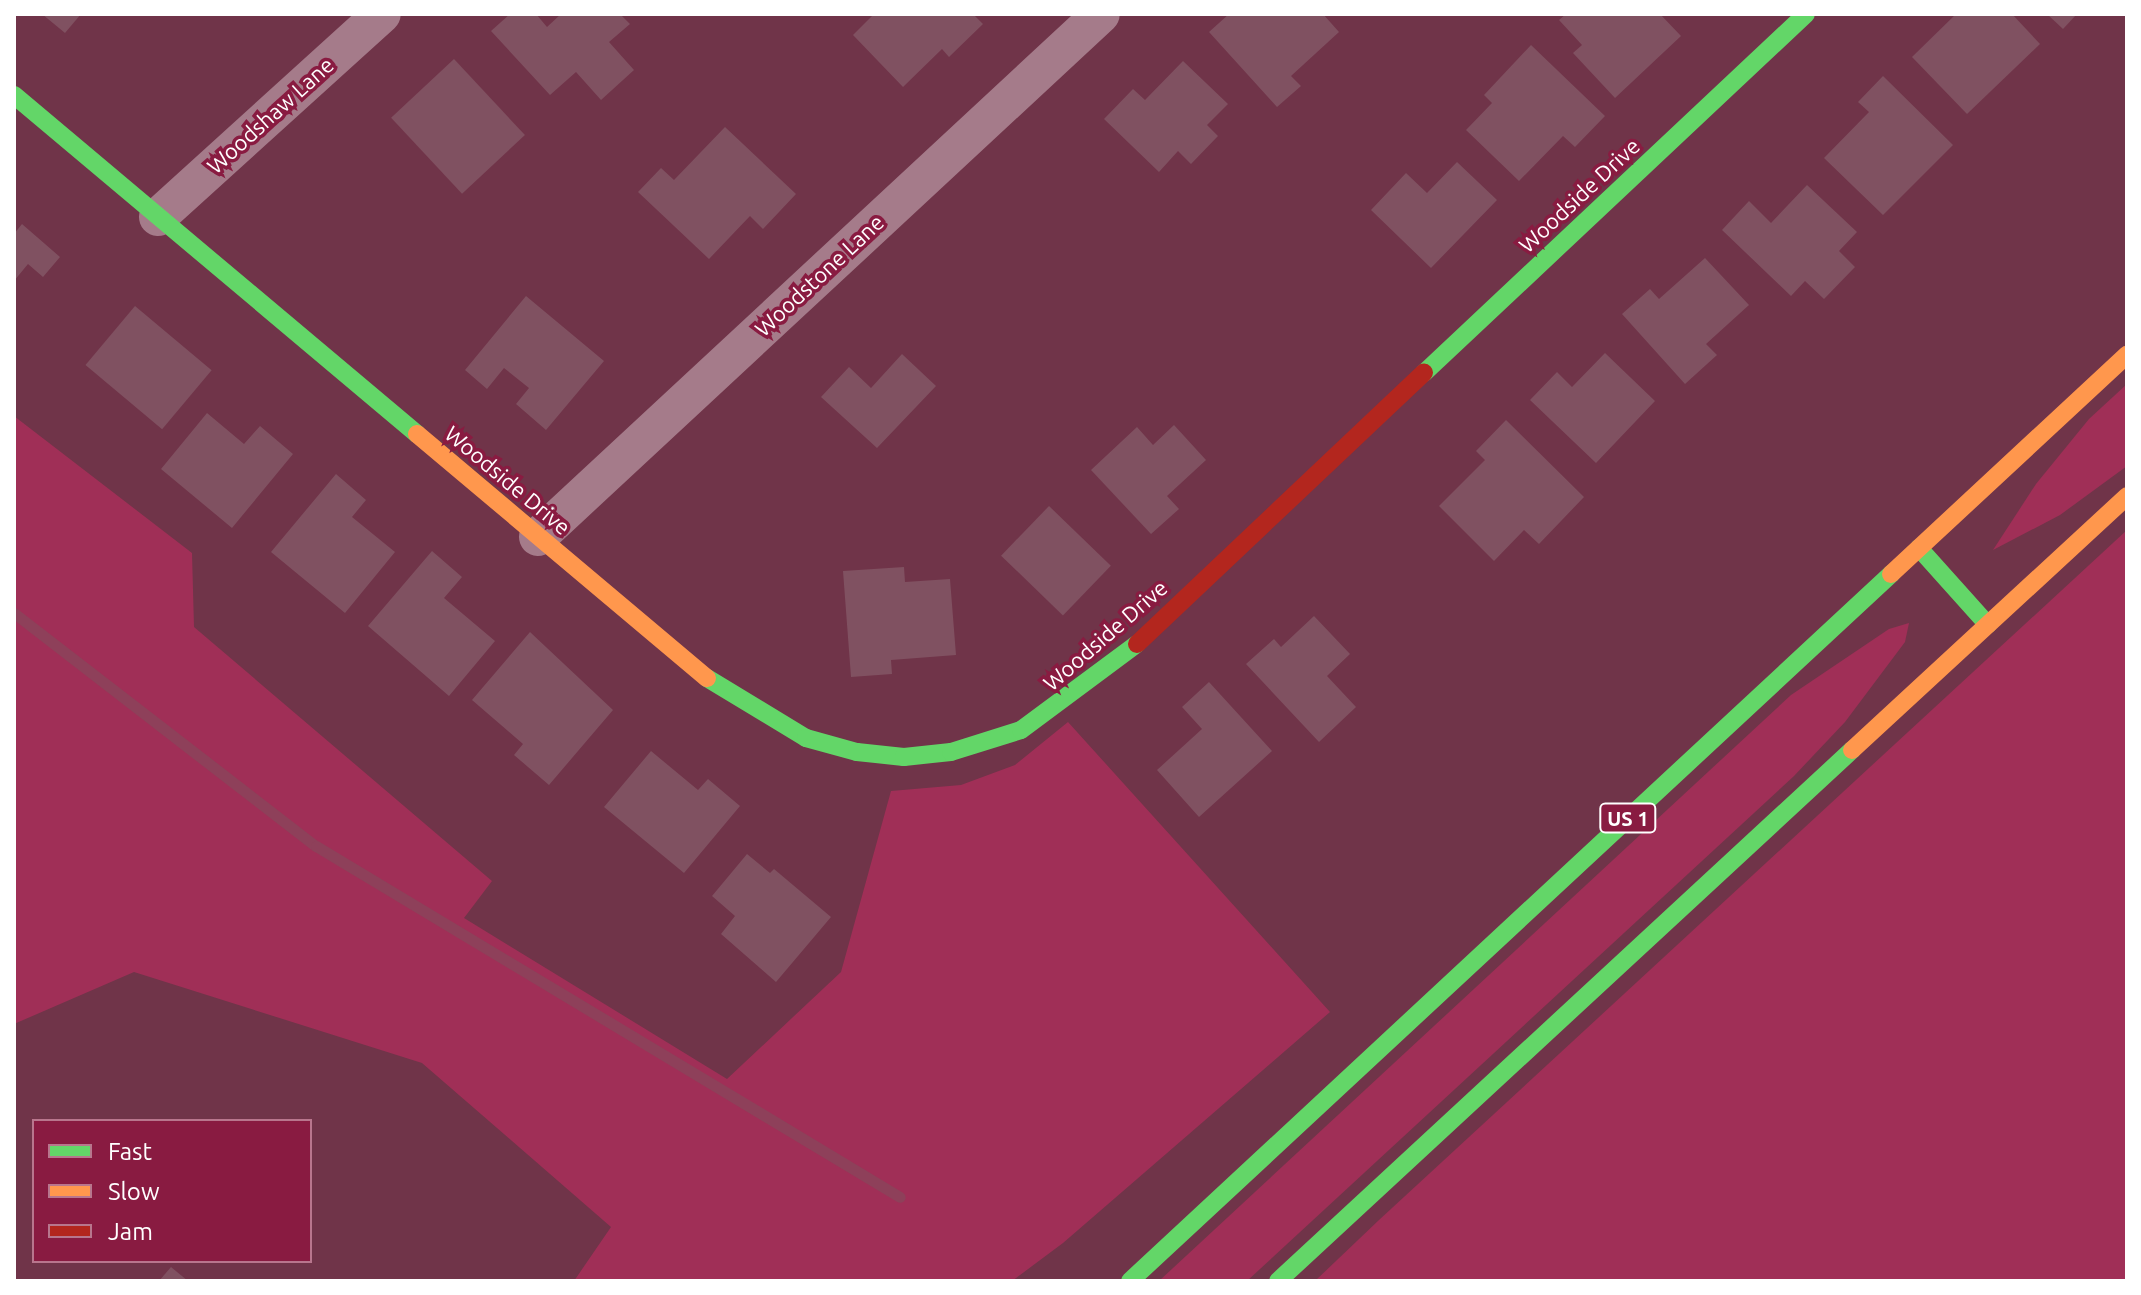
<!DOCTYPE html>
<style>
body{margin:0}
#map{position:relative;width:2141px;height:1295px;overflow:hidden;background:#703449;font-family:Ubuntu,sans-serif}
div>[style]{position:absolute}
.green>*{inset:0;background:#a02f57}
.stream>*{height:11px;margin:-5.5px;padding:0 5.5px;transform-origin:5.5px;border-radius:5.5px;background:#8e405a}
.building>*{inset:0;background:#805161;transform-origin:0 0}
.street>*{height:38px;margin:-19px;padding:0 19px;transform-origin:19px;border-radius:19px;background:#a57b8a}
.fast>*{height:18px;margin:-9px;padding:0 9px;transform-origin:9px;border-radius:9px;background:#63d668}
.slow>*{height:18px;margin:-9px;padding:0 9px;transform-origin:9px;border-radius:9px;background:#ff974d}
.jam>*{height:18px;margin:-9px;padding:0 9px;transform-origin:9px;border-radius:9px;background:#b3261e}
span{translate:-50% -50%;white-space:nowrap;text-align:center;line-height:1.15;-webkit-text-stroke:7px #891b41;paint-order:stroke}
.shield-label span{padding:2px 6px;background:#891b41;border:2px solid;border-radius:6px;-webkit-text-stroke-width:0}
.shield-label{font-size:20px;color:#fff;font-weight:700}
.street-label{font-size:22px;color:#fff}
.frame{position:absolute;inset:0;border:16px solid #fff;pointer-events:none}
.legend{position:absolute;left:32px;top:1119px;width:280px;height:144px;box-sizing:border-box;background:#891b41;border:2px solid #b8768d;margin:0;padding:10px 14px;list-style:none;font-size:24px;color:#fff}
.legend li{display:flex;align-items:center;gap:16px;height:40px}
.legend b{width:40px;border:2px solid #b8768d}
</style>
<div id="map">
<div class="green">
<div style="clip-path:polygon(2127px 384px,2127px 466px,2060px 515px,1993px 550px,2036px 484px,2089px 419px)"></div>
<div style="clip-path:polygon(14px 416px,192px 553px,194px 627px,492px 881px,464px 918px,727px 1079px,841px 972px,891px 791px,961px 785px,1015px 765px,1068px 722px,1330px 1012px,1063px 1243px,1012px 1281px,574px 1281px,611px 1227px,422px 1063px,134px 972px,14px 1024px)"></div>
<div style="clip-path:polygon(2127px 530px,2127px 1281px,1315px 1281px,1379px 1220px)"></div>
<div style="clip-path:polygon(1909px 623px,1905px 642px,1845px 722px,1794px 776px,1247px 1281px,1159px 1281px,1791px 695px,1889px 629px)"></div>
</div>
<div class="stream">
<div style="left:14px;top:613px;width:381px;rotate:37.7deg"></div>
<div style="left:316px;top:846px;width:681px;rotate:31.01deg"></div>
</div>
<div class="building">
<div style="clip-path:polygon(42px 14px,81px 14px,65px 33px)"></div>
<div style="clip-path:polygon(510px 14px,536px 14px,547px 27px,561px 14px,620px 14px,630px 24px,609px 42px,634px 70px,601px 100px,576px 72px,550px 95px,491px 31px)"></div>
<div style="clip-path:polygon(874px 14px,973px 14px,983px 24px,949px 57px,942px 49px,903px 87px,853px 35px)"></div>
<div style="clip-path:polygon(1229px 14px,1323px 14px,1339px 32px,1291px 76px,1301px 86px,1277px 107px,1209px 32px)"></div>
<div style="clip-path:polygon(1566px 14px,1660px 14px,1681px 36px,1615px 98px,1573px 53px,1582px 45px,1559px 20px)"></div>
<div style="clip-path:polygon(1956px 14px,2012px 14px,2040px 44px,1967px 114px,1912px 57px)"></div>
<div style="clip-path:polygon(2047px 14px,2077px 14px,2063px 29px)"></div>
<div style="clip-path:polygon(1531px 45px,1605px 116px,1575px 147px,1563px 136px,1519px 181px,1466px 130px,1492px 103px,1484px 95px)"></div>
<div style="left:454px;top:59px;width:104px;height:86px;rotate:47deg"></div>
<div style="clip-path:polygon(1183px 61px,1228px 104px,1207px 125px,1218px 136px,1191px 164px,1178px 151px,1159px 172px,1104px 119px,1133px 89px,1145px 100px)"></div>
<div style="clip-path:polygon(1883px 76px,1953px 145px,1883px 215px,1824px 158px,1869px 112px,1858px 102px)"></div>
<div style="clip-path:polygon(725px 127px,796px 194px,763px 229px,750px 216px,709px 259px,638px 192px,661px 168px,674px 180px)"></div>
<div style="clip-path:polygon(1457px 162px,1497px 200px,1431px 268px,1371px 210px,1406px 173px,1427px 193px)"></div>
<div style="clip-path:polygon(1807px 185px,1857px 232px,1839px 251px,1855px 267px,1824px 299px,1805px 281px,1791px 296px,1722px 230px,1749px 201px,1771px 223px)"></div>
<div style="clip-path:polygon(22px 224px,60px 257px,43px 277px,28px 264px,14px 281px,14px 234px)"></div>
<div style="clip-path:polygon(1705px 258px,1749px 305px,1706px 344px,1717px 355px,1685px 384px,1622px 314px,1650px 289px,1659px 299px)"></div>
<div style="clip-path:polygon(526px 296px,604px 361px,546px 430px,516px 404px,529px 388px,504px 368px,487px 389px,465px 370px)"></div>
<div style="left:135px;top:306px;width:100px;height:77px;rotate:40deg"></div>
<div style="clip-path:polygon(1605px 353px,1655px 401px,1596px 463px,1530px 400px,1557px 372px,1572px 387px)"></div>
<div style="clip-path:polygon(902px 354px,936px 386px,877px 448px,821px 397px,849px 367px,871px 388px)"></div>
<div style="clip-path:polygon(207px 413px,244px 444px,260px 426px,293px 454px,232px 528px,161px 469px)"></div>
<div style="clip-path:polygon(1506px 420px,1584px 497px,1539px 544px,1524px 530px,1494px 561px,1439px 506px,1485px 460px,1476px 451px)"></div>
<div style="clip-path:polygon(1174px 425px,1206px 460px,1167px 496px,1179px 509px,1151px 534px,1091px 470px,1137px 427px,1153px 445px)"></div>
<div style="clip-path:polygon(336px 474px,366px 500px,352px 517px,395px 552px,345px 613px,271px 552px)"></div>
<div style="left:1049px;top:506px;width:86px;height:69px;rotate:44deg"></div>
<div style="clip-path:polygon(432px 551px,462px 577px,444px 598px,495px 641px,449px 696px,368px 626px)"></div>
<div style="clip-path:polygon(904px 567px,905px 582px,950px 579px,956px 655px,891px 660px,892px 674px,851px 677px,843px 571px)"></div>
<div style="clip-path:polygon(1314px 616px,1350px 654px,1327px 676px,1356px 707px,1319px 742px,1246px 664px,1274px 639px,1281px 647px)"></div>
<div style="clip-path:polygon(530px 632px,613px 710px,549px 785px,514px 755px,523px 744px,472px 700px)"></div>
<div style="clip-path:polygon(1209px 682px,1272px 751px,1199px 817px,1157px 770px,1202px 729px,1182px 707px)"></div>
<div style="clip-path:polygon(651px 751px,698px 790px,708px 779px,740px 806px,684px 873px,604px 807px)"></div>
<div style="clip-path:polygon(747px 854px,770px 873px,774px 869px,831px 917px,776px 982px,721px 934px,735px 916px,712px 896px)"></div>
<div style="clip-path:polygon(171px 1267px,188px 1281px,159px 1281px)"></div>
</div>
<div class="street">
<div style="left:158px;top:217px;width:302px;rotate:-42.2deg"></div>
<div style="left:538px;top:537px;width:768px;rotate:-42.89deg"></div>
</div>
<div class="fast">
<div style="left:14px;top:95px;width:527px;rotate:40.07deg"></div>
<div style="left:1424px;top:373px;width:524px;rotate:-43.22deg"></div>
<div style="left:1919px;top:548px;width:103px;rotate:48.1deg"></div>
<div style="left:707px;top:678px;width:116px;rotate:31.2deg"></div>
<div style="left:806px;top:738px;width:53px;rotate:15.4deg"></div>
<div style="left:857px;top:752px;width:47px;rotate:6.1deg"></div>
<div style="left:904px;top:757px;width:47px;rotate:-6.1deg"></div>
<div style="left:951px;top:752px;width:73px;rotate:-17.4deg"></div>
<div style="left:1021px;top:730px;width:144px;rotate:-36.6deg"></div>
<div style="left:1130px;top:1281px;width:1039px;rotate:-42.89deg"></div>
<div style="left:1278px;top:1281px;width:782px;rotate:-42.77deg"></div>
</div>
<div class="slow">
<div style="left:417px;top:434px;width:379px;rotate:40.1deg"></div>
<div style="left:1891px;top:574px;width:322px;rotate:-42.9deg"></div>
<div style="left:1852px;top:750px;width:374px;rotate:-42.7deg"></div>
</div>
<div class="jam">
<div style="left:1137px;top:644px;width:395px;rotate:-43.4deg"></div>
</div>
<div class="shield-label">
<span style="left:1628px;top:818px">US 1</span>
</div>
<div class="street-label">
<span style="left:270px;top:115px;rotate:-42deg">Woodshaw Lane</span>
<span style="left:1579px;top:195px;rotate:-43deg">Woodside Drive</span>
<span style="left:819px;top:275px;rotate:-43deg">Woodstone Lane</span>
<span style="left:508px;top:480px;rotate:40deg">Woodside Drive</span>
<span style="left:1105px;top:635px;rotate:-41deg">Woodside Drive</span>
</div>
<div class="frame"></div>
<ul class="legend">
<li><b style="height:10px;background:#63d668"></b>Fast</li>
<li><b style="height:10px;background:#ff974d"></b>Slow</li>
<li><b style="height:10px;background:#b3261e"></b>Jam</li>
</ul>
</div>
